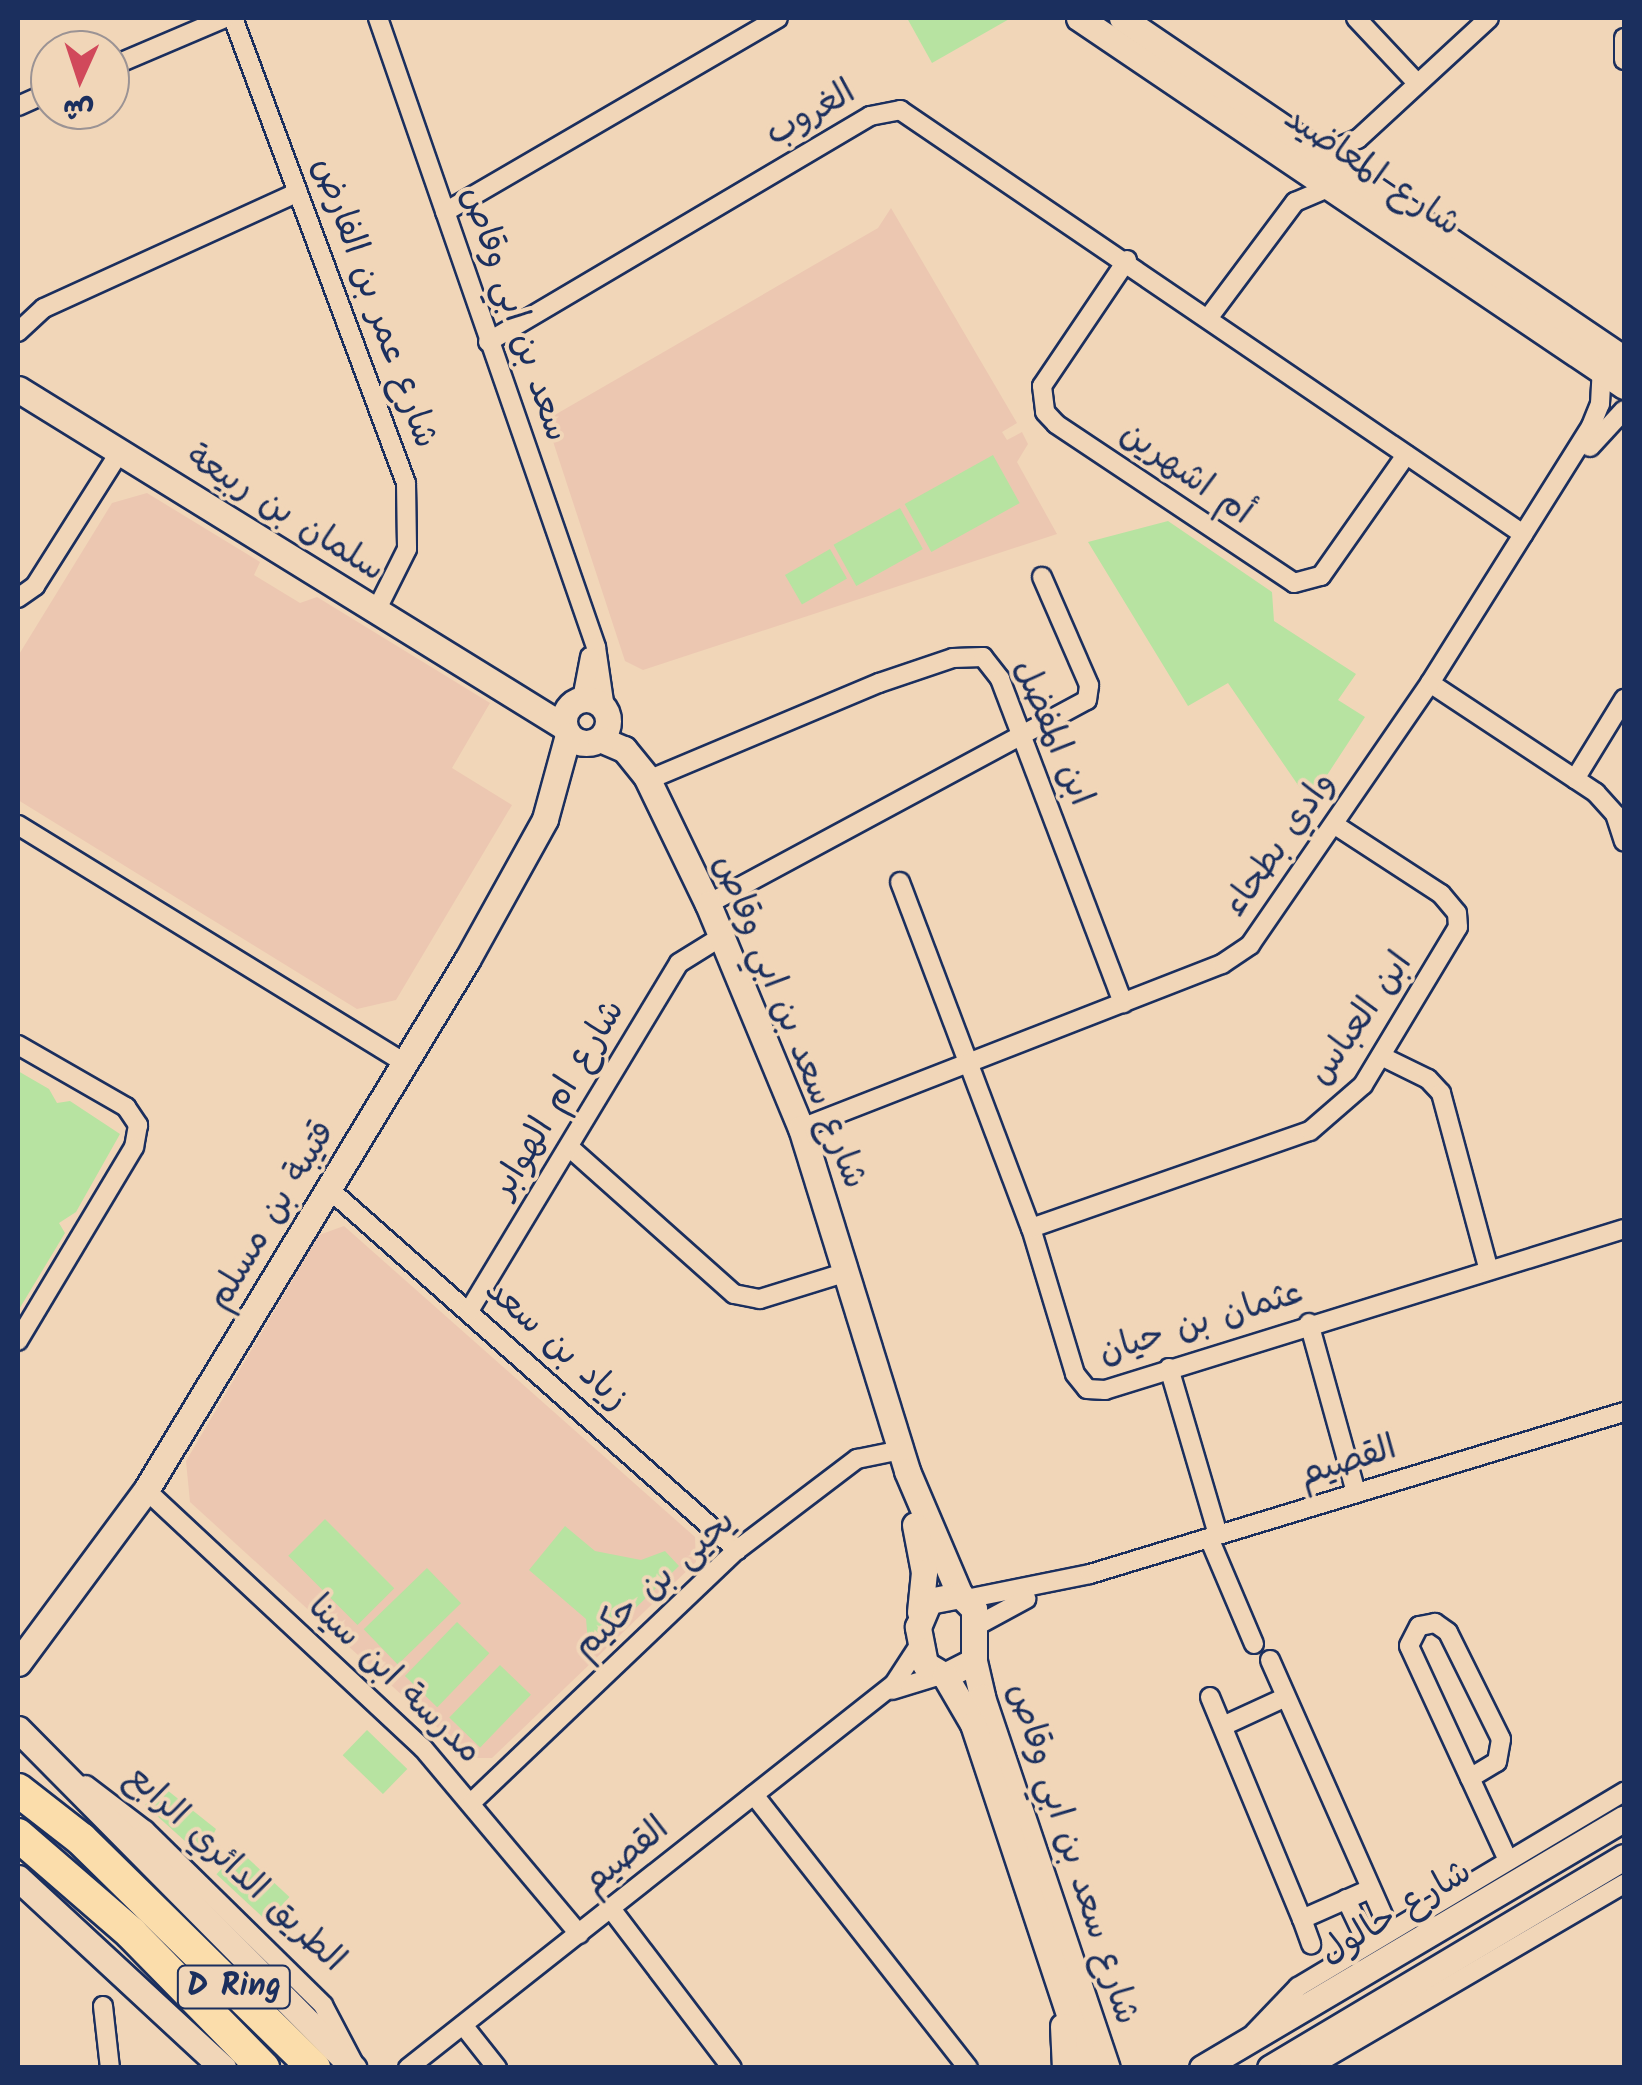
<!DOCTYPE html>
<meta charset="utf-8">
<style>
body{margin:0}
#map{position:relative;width:1642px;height:2085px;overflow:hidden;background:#f1d6b8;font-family:Kalam,"Playpen Sans Arabic",sans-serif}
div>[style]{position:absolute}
.built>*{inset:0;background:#ecc7b1}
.green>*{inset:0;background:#b7e3a1;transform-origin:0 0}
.roads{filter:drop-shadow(2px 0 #1b2f5e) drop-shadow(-2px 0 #1b2f5e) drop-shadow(0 2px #1b2f5e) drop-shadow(0 -2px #1b2f5e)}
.street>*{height:18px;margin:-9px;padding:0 9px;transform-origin:9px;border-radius:9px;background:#f1d6b8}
.secondary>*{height:25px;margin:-12.5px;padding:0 12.5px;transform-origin:12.5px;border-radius:12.5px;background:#f1d6b8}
.secondary>.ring{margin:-12.5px;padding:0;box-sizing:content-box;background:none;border:25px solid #f1d6b8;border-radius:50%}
.highway>*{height:32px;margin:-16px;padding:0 16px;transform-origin:16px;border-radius:16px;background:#fbddab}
span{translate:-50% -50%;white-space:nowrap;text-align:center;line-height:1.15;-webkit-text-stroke:8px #f1d6b8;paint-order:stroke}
.shield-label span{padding:2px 8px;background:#f1d6b8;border:2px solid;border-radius:8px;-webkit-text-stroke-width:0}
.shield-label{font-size:32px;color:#1b2f5e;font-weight:700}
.street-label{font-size:35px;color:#1b2f5e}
.frame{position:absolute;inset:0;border:20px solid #1b2f5e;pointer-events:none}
.north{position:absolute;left:30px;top:30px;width:100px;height:100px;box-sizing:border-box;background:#f1d6b8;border:2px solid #9b9394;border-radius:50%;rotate:183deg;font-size:28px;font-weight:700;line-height:40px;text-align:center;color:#1b2f5e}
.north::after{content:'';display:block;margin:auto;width:35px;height:45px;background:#d1495b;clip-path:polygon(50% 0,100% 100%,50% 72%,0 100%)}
</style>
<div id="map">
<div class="built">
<div style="clip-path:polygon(891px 208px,1017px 423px,1002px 432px,1007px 440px,1022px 432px,1028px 444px,1017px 462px,1057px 534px,643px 670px,625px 661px,546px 420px,878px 228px)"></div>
<div style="clip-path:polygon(147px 493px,260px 562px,254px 575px,300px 603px,317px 597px,490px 703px,452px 768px,512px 805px,396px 1000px,357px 1009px,18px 800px,18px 656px,112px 503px)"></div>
<div style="clip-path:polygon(344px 1226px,695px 1537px,696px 1562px,492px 1758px,471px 1758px,190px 1502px,186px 1461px,319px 1235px)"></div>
</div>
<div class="green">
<div style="clip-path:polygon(907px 18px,1011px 18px,932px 63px)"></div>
<div style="left:993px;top:455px;width:55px;height:101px;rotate:61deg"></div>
<div style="left:900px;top:508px;width:47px;height:76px;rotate:61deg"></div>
<div style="clip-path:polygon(1168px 521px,1272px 592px,1274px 621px,1356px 674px,1338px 700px,1365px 717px,1318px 789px,1300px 788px,1228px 683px,1188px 706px,1088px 542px)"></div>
<div style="left:830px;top:549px;width:34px;height:52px;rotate:60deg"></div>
<div style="clip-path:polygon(18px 1071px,49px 1089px,57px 1103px,70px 1101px,120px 1134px,76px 1212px,59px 1223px,65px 1233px,18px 1311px)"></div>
<div style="left:325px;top:1519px;width:98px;height:52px;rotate:45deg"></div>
<div style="clip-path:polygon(565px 1526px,595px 1551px,641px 1560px,665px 1551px,679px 1566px,589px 1653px,586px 1619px,529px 1570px)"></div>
<div style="left:427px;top:1568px;width:49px;height:88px;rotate:46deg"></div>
<div style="left:457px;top:1622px;width:45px;height:75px;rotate:44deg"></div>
<div style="left:500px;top:1665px;width:43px;height:73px;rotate:44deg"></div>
<div style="left:367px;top:1730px;width:56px;height:35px;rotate:44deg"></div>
<div style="clip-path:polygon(162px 1786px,216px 1829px,208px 1845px,196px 1851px,145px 1805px)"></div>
<div style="left:239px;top:1850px;width:69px;height:33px;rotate:43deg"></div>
</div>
<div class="roads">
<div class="street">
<div style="left:233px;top:18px;width:496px;rotate:69.6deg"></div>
<div style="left:406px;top:483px;width:66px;rotate:89.1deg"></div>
<div style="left:407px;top:549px;width:69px;rotate:116.6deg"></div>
<div style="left:378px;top:18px;width:666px;rotate:70.88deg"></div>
<div style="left:596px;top:647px;width:63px;rotate:81.7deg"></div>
<div style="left:1356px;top:18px;width:89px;rotate:46.8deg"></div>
<div style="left:1624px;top:38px;width:22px;rotate:90deg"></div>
<div style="left:110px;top:67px;width:125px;rotate:-23.1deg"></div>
<div style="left:18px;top:106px;width:35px;rotate:-24deg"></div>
<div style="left:1322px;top:154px;width:39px;rotate:-23deg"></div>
<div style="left:1358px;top:139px;width:178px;rotate:-42.7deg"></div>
<div style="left:445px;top:212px;width:385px;rotate:-30.2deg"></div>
<div style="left:1127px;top:260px;width:152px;rotate:124deg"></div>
<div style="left:1042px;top:386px;width:26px;rotate:83deg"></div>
<div style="left:1045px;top:412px;width:16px;rotate:47deg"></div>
<div style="left:1056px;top:424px;width:286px;rotate:33.7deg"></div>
<div style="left:1294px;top:583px;width:28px;rotate:-15deg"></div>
<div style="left:1321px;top:576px;width:148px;rotate:-54.9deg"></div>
<div style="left:1209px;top:317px;width:144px;rotate:-53.2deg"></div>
<div style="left:1295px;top:202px;width:39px;rotate:-23deg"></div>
<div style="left:18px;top:332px;width:35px;rotate:-43deg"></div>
<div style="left:44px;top:308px;width:279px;rotate:-24.5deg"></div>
<div style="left:488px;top:342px;width:444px;rotate:-30.6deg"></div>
<div style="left:870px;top:116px;width:31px;rotate:-11deg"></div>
<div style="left:900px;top:110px;width:754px;rotate:34.24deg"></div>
<div style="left:1590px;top:447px;width:50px;rotate:-47.4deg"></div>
<div style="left:18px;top:598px;width:21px;rotate:-35deg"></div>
<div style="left:35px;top:586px;width:157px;rotate:-57.7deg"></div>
<div style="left:1430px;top:683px;width:199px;rotate:33.5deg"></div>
<div style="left:1596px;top:793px;width:28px;rotate:48deg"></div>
<div style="left:1615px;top:814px;width:29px;rotate:72deg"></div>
<div style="left:582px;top:699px;width:43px;rotate:-79.2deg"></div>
<div style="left:1575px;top:779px;width:94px;rotate:-58.5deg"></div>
<div style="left:648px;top:780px;width:251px;rotate:-22.8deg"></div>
<div style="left:879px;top:683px;width:78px;rotate:-18.7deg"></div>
<div style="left:953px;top:658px;width:30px;rotate:-2deg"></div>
<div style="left:983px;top:657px;width:28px;rotate:52deg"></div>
<div style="left:1000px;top:679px;width:347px;rotate:69.2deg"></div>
<div style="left:18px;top:825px;width:454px;rotate:31.6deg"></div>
<div style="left:900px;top:882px;width:370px;rotate:69.3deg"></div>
<div style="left:1031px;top:1228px;width:152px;rotate:73.2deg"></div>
<div style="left:1075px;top:1374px;width:19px;rotate:51deg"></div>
<div style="left:1087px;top:1389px;width:18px;rotate:3deg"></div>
<div style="left:1105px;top:1390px;width:543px;rotate:-17.23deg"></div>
<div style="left:708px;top:904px;width:430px;rotate:-28.3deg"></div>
<div style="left:1087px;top:700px;width:15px;rotate:-82deg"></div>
<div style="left:1089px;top:685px;width:118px;rotate:-113.5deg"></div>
<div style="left:18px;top:1045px;width:125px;rotate:29.9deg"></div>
<div style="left:126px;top:1107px;width:22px;rotate:56deg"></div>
<div style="left:138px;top:1125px;width:22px;rotate:100deg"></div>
<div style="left:134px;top:1147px;width:226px;rotate:120.9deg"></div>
<div style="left:1381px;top:1056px;width:52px;rotate:26.1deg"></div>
<div style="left:1428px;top:1079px;width:19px;rotate:47deg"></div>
<div style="left:1441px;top:1093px;width:180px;rotate:74.9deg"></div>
<div style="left:801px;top:1128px;width:452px;rotate:-21.3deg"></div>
<div style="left:1222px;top:964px;width:34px;rotate:-34deg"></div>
<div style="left:1250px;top:945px;width:318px;rotate:-55.5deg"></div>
<div style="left:1430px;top:683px;width:303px;rotate:-57.9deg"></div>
<div style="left:1591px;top:426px;width:24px;rotate:-68deg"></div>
<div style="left:1600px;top:404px;width:34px;rotate:-87deg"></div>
<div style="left:569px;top:1147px;width:221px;rotate:41.7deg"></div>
<div style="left:734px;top:1294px;width:26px;rotate:11deg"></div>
<div style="left:760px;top:1299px;width:91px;rotate:-17.2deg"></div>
<div style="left:329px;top:1189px;width:545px;rotate:41.5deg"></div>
<div style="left:1031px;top:1228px;width:295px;rotate:-19.2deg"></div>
<div style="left:1310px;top:1131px;width:70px;rotate:-41deg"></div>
<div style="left:1363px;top:1085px;width:184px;rotate:-59deg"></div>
<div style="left:1458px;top:927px;width:14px;rotate:-94deg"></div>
<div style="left:1457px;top:913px;width:25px;rotate:-130deg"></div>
<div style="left:1441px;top:894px;width:126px;rotate:-146.9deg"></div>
<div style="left:469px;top:1311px;width:406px;rotate:-58.9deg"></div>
<div style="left:679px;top:963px;width:49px;rotate:-31.8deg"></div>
<div style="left:1309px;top:1323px;width:176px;rotate:74.5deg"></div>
<div style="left:1169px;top:1368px;width:174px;rotate:73.6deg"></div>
<div style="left:146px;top:1490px;width:379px;rotate:43deg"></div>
<div style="left:423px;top:1748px;width:243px;rotate:50deg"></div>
<div style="left:1209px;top:1538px;width:115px;rotate:67deg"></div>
<div style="left:966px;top:1599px;width:126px;rotate:-11.4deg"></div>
<div style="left:1090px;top:1574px;width:558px;rotate:-16.88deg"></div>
<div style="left:978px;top:1625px;width:55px;rotate:-28.4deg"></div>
<div style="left:1270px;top:1660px;width:294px;rotate:66.1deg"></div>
<div style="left:892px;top:1690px;width:51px;rotate:-17deg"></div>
<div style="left:1210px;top:1697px;width:240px;rotate:67.5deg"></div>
<div style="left:1302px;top:1919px;width:74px;rotate:-23.8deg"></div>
<div style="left:1223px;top:1726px;width:69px;rotate:-24.7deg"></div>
<div style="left:1470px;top:1778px;width:31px;rotate:-31deg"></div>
<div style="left:1497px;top:1762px;width:23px;rotate:-80deg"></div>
<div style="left:1501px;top:1739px;width:119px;rotate:-116.4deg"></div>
<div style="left:1448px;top:1632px;width:16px;rotate:-145deg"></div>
<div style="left:1435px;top:1623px;width:16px;rotate:169deg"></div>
<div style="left:1419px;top:1626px;width:22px;rotate:117deg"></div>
<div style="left:1409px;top:1646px;width:145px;rotate:65.2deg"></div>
<div style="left:1470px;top:1778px;width:88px;rotate:65.2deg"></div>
<div style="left:86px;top:1785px;width:74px;rotate:37.3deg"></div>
<div style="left:145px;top:1830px;width:250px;rotate:44.5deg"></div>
<div style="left:323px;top:2005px;width:64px;rotate:62.2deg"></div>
<div style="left:754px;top:1795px;width:347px;rotate:51.9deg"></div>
<div style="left:473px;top:1801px;width:364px;rotate:-43.6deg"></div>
<div style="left:737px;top:1550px;width:151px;rotate:-37.2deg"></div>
<div style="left:857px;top:1459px;width:45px;rotate:-11.6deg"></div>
<div style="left:1346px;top:1899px;width:49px;rotate:64.5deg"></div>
<div style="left:612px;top:1910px;width:198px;rotate:52.8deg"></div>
<div style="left:1302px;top:1919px;width:27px;rotate:70deg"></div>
<div style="left:103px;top:2006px;width:62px;rotate:83.6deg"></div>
<div style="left:463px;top:2025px;width:55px;rotate:51.7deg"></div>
<div style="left:1254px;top:2033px;width:64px;rotate:-46.3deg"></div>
<div style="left:1298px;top:1987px;width:380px;rotate:-30.9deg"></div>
<div style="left:408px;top:2068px;width:619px;rotate:-38.31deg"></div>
<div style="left:894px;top:1684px;width:44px;rotate:-57deg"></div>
<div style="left:1309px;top:2068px;width:365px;rotate:-30.3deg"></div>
</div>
<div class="secondary">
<div style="left:1079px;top:18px;width:658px;rotate:34.03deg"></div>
<div style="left:1122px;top:18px;width:607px;rotate:34.19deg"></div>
<div style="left:18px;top:389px;width:641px;rotate:31.73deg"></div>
<div class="ring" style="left:564px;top:699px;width:19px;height:19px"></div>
<div style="left:600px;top:739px;width:26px;rotate:23deg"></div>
<div style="left:624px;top:749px;width:35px;rotate:51deg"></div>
<div style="left:646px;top:776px;width:142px;rotate:64.2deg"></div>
<div style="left:708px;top:904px;width:243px;rotate:67.5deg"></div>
<div style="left:801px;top:1128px;width:359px;rotate:72.8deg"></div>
<div style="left:907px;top:1471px;width:135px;rotate:66.9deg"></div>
<div style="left:915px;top:1525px;width:48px;rotate:79.2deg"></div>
<div style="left:924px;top:1572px;width:40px;rotate:95.7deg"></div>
<div style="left:974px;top:1661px;width:33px;rotate:153deg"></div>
<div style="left:945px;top:1676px;width:23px;rotate:-149deg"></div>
<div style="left:925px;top:1664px;width:38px;rotate:-101deg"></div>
<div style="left:918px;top:1627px;width:28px;rotate:-67deg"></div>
<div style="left:929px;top:1601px;width:32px;rotate:-11deg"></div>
<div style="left:960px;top:1595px;width:20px;rotate:45deg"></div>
<div style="left:974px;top:1609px;width:52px;rotate:90deg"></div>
<div style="left:974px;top:1661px;width:37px;rotate:77deg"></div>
<div style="left:982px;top:1697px;width:391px;rotate:71.4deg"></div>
<div style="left:18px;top:1663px;width:215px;rotate:-53.5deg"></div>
<div style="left:146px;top:1490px;width:620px;rotate:-58.8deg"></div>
<div style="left:467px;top:960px;width:161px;rotate:-61deg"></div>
<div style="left:545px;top:819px;width:87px;rotate:-74.7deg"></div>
<div style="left:945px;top:1676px;width:56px;rotate:59.7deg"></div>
<div style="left:973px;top:1724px;width:362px;rotate:71.7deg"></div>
<div style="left:18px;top:1729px;width:477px;rotate:45.3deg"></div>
<div style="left:18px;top:1878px;width:280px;rotate:42.8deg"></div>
<div style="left:1063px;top:2026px;width:42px;rotate:87.3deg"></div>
<div style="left:1202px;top:2068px;width:490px;rotate:-30.6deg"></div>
<div style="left:1270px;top:2068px;width:412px;rotate:-30.8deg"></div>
</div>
<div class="highway">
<div style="left:18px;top:1790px;width:80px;rotate:37.9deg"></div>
<div style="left:81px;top:1839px;width:327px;rotate:44.5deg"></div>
<div style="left:18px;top:1835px;width:150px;rotate:40.9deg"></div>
<div style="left:131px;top:1933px;width:189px;rotate:45.6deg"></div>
</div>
</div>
<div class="shield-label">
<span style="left:234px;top:1987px">D Ring</span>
</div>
<div class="street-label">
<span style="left:811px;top:114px;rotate:-30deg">الغروب</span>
<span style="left:1372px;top:172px;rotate:34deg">شارع المعاضيد</span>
<span style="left:374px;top:303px;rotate:70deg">شارع عمر بن الفارض</span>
<span style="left:514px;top:314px;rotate:71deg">سعد بن ابي وقاص</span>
<span style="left:1186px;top:474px;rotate:35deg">أم اشهرين</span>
<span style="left:285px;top:514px;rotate:32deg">سلمان بن ربيعة</span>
<span style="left:1052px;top:733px;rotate:67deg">ابن المفضل</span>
<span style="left:1280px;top:845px;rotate:-55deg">وادي بطحاء</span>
<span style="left:1361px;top:1019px;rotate:-55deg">ابن العباس</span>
<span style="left:789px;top:1022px;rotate:68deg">شارع سعد بن ابي وقاص</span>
<span style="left:559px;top:1099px;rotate:-59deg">شارع ام الهوابر</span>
<span style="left:272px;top:1216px;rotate:-59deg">قتيبة بن مسلم</span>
<span style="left:1201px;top:1323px;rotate:-17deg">عثمان بن حيان</span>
<span style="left:556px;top:1345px;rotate:42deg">زياد بن سعد</span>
<span style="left:1348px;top:1462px;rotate:-17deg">القصيم</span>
<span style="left:655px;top:1585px;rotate:-42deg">يحيى بن حكيم</span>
<span style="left:394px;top:1680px;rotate:44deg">مدرسة ابن سينا</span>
<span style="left:1072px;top:1854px;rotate:72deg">شارع سعد بن ابي وقاص</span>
<span style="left:626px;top:1856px;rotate:-39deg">القصيم</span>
<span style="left:235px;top:1869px;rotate:43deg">الطريق الدائري الرابع</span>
<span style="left:1396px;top:1913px;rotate:-31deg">شارع حالول</span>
</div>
<div class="frame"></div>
<div class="north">ش</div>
</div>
